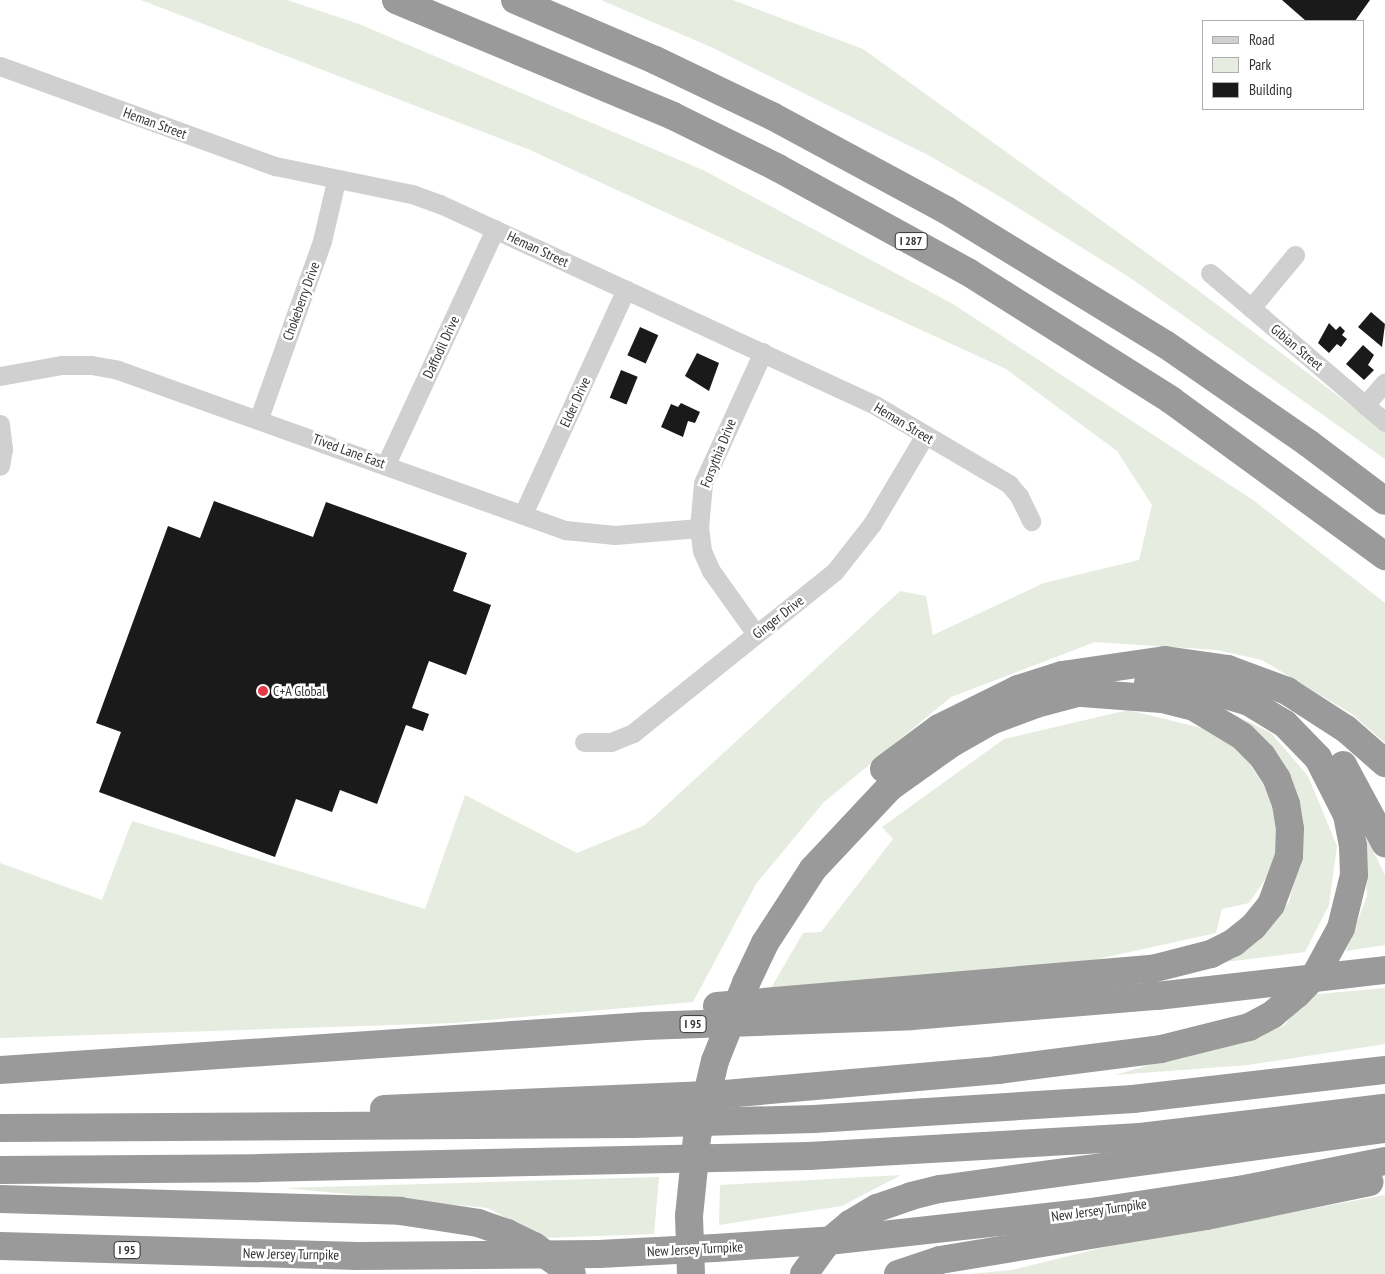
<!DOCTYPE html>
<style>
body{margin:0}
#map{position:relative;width:1385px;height:1274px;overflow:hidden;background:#fff;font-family:"PT Sans Narrow",sans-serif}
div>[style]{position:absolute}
.green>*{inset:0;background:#e6ecdf}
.building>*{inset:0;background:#1a1a1a;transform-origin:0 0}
.minor>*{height:19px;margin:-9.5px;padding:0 9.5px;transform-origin:9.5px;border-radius:9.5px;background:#d0d0d0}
.highway>*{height:28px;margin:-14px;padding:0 14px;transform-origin:14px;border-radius:14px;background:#9a9a9a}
.highway-bridge>*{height:28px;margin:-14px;padding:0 14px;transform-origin:14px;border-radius:14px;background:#9a9a9a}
.dots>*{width:14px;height:14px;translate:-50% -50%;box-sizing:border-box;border:2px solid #fff;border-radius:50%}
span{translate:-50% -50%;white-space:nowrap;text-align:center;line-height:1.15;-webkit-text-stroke:5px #fff;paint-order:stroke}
.shield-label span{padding:1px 4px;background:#fff;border:1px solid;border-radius:4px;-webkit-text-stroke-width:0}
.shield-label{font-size:12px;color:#333;font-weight:700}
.street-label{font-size:14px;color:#333}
.poi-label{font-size:14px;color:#333}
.left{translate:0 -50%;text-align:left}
.legend{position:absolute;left:1202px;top:20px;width:162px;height:90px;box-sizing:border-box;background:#fff;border:1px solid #adadad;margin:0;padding:6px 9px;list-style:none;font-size:15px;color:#333}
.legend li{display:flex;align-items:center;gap:10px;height:25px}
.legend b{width:25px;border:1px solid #adadad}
</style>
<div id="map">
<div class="green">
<div style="clip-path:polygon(141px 0,287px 0,359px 24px,703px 170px,953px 304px,1253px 500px,1385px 603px,1385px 743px,1352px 714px,1262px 660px,1217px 650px,1095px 642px,951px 697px,823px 803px,756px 884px,693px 1002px,454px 1023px,0 1038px,0 863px,102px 900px,132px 821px,425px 909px,465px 795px,577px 853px,645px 825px,900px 591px,926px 596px,933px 635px,1044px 583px,1139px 560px,1152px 505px,1117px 451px,1006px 369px,530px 150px)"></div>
<div style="clip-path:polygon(601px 0,733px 0,863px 49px,1187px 282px,1362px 414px,1385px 432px,1385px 459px,1129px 277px,999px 196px,928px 155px,711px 47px)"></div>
<div style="clip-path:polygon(1128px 710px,1230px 735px,1278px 806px,1275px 865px,1249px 903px,1222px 909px,1216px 933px,1084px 962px,771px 988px,803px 933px,821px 932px,893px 839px,882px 827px,1004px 739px)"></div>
<div style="clip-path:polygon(1231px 713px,1271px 733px,1308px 776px,1337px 846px,1329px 905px,1305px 952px,1217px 963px,1252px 944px,1289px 902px,1303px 842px,1285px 775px)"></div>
<div style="clip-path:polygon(1362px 828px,1385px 875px,1385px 945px,1346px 951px,1367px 896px)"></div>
<div style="clip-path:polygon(1385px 988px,1385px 1044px,1248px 1065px,1115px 1075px,1284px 1026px,1307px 995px)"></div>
<div style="clip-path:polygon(901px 1175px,842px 1206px,719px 1225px,720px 1185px)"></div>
<div style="clip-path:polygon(659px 1177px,654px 1234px,543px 1238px,488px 1208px,285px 1188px)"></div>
<div style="clip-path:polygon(1385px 1195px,1385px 1274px,969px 1274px,1012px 1270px,1101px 1248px)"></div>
</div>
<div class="building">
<div style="clip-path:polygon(1282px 0,1370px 0,1355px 21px,1306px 21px)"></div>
<div style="clip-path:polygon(1371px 312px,1385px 324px,1382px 347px,1358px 327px)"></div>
<div style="clip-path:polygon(1329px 323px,1336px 330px,1340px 326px,1345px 331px,1342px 335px,1347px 339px,1341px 347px,1337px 344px,1329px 353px,1318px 343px)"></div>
<div style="left:640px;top:327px;width:20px;height:31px;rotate:24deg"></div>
<div style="clip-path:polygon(1363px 345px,1374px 355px,1368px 365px,1374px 370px,1364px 380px,1346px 364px)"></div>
<div style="clip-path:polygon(697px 353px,719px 363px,709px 391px,685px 376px)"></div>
<div style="left:621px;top:370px;width:18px;height:30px;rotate:22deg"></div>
<div style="clip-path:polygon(681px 403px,700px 412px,695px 423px,688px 421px,683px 437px,661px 427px,671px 404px,678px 407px)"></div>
<div style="clip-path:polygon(214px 501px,313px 537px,326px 502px,467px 553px,453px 591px,491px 605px,466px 675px,429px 661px,412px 708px,429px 714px,423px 731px,406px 725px,377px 804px,340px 790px,332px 812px,296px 799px,275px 857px,99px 792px,121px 732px,96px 723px,168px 526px,200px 538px)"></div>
</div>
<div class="minor">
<div style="left:0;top:66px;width:293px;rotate:20deg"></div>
<div style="left:275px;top:166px;width:140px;rotate:11.6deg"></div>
<div style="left:412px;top:194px;width:30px;rotate:20deg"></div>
<div style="left:440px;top:204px;width:479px;rotate:24.8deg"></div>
<div style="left:875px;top:405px;width:156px;rotate:30.5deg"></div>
<div style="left:1009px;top:484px;width:16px;rotate:50deg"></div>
<div style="left:1019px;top:496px;width:28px;rotate:64deg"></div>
<div style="left:1210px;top:273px;width:230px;rotate:40.4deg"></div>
<div style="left:1251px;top:308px;width:69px;rotate:-50.3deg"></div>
<div style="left:0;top:376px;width:63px;rotate:-10.1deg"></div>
<div style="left:62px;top:365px;width:29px"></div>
<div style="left:91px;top:365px;width:27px;rotate:10deg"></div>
<div style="left:118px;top:370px;width:475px;rotate:19.7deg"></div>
<div style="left:565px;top:530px;width:50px;rotate:5.7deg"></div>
<div style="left:615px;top:535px;width:84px;rotate:-4.8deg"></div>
<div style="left:1365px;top:405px;width:30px;rotate:-49deg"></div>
<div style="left:259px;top:418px;width:188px;rotate:-70.4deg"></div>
<div style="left:322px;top:241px;width:62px;rotate:-76.9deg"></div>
<div style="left:0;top:424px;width:25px;rotate:83deg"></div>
<div style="left:3px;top:449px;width:17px;rotate:100deg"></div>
<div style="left:386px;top:464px;width:259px;rotate:-65.1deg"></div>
<div style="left:523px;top:514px;width:247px;rotate:-65.4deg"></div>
<div style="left:756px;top:634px;width:77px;rotate:-125.5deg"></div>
<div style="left:711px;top:571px;width:22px;rotate:-114deg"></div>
<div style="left:702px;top:551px;width:23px;rotate:-97deg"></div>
<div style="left:699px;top:528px;width:45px;rotate:-84.9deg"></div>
<div style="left:703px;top:483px;width:144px;rotate:-65.4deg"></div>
<div style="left:584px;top:742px;width:27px"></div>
<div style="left:611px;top:742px;width:24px;rotate:-22deg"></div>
<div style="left:633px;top:733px;width:259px;rotate:-38.7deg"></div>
<div style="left:835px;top:571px;width:60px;rotate:-51.8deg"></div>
<div style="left:872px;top:524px;width:104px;rotate:-59.2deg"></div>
</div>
<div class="highway">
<div style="left:396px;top:0;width:300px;rotate:22.7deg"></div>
<div style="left:673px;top:116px;width:117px;rotate:26.3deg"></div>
<div style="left:778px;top:168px;width:217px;rotate:28.7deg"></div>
<div style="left:968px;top:272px;width:240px;rotate:32.2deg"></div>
<div style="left:1171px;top:400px;width:265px;rotate:36.1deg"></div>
<div style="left:515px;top:0;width:152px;rotate:23.2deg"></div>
<div style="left:655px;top:60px;width:130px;rotate:25.6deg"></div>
<div style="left:772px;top:116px;width:198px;rotate:28.4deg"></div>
<div style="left:946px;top:210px;width:257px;rotate:31.5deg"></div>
<div style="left:1165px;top:344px;width:174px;rotate:34.7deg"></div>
<div style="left:1308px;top:443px;width:96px;rotate:37deg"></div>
<div style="left:1148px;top:683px;width:48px;rotate:3.6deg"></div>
<div style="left:1196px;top:686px;width:55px;rotate:16.8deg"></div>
<div style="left:1249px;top:702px;width:42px;rotate:31.4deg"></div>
<div style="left:1285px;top:724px;width:47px;rotate:45.9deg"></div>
<div style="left:1318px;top:758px;width:64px;rotate:63deg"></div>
<div style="left:1347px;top:815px;width:32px;rotate:79deg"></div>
<div style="left:1353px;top:846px;width:29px;rotate:88deg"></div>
<div style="left:1354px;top:875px;width:55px;rotate:103.8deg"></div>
<div style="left:1343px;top:765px;width:89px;rotate:61.7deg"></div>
<div style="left:884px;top:769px;width:69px;rotate:-36.7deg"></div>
<div style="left:939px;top:728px;width:88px;rotate:-26.3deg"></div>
<div style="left:1018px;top:689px;width:46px;rotate:-17.7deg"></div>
<div style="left:1062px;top:675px;width:104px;rotate:-8.3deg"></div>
<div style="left:1165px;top:660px;width:64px;rotate:8.1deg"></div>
<div style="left:1228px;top:669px;width:63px;rotate:20.4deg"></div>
<div style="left:1287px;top:691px;width:70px;rotate:32.8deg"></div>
<div style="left:1346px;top:729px;width:52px;rotate:41.1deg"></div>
<div style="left:746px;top:983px;width:44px;rotate:-64.6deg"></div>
<div style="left:765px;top:943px;width:88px;rotate:-57deg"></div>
<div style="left:813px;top:869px;width:112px;rotate:-46.8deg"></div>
<div style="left:890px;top:787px;width:76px;rotate:-35.4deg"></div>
<div style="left:952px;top:743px;width:45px;rotate:-29.4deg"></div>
<div style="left:991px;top:721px;width:48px;rotate:-20.7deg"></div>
<div style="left:1036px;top:704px;width:66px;rotate:-14.9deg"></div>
<div style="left:717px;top:1006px;width:437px;rotate:-4.9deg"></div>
<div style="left:1152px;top:969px;width:61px;rotate:-14.3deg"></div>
<div style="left:1211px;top:954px;width:25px;rotate:-27deg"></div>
<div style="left:1233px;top:943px;width:26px;rotate:-39deg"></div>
<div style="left:1253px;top:927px;width:28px;rotate:-51deg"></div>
<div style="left:1271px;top:905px;width:52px;rotate:-69.8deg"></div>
<div style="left:1289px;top:856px;width:27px;rotate:-88deg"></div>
<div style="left:1290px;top:829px;width:25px;rotate:-99deg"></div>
<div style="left:1286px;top:804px;width:27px;rotate:-110deg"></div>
<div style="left:1277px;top:779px;width:27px;rotate:-123deg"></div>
<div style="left:1262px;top:756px;width:28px;rotate:-135deg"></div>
<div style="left:1242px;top:736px;width:56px;rotate:-148.9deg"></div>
<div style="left:1194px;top:707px;width:33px;rotate:-166deg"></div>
<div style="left:1162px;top:699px;width:80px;rotate:-175.7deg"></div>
<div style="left:0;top:1070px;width:646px;rotate:-3.9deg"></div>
<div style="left:645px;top:1026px;width:267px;rotate:-2.1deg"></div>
<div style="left:912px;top:1016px;width:246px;rotate:-4.7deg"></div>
<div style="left:1157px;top:996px;width:229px;rotate:-6.5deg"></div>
<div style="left:384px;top:1109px;width:341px;rotate:-2.5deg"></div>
<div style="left:725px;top:1094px;width:274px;rotate:-5deg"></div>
<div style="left:998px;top:1070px;width:164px;rotate:-7.3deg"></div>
<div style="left:1161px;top:1049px;width:91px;rotate:-14deg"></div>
<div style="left:0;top:1128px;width:633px;rotate:-0.36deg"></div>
<div style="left:633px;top:1124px;width:181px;rotate:-1.6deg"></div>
<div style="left:814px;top:1119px;width:320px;rotate:-3.6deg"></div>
<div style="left:1133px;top:1099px;width:254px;rotate:-6.6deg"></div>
<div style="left:0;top:1170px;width:259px;rotate:-0.4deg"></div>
<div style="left:259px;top:1168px;width:550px;rotate:-1.25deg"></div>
<div style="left:809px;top:1156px;width:332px;rotate:-3.3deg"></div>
<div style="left:1140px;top:1137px;width:247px;rotate:-6.8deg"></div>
<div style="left:911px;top:1196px;width:30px;rotate:-14deg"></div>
<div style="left:940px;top:1189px;width:449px;rotate:-7.7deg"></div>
<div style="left:0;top:1199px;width:400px;rotate:1.7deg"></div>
<div style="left:400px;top:1211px;width:79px;rotate:8.7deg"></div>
<div style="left:478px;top:1223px;width:31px;rotate:19deg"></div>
<div style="left:0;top:1246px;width:357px;rotate:1.6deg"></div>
<div style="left:357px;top:1256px;width:242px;rotate:-0.5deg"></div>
<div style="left:599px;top:1254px;width:116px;rotate:-3deg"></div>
<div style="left:715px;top:1248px;width:122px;rotate:-3.8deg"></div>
<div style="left:837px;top:1240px;width:263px;rotate:-6.3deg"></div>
<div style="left:1098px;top:1211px;width:143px;rotate:-8.5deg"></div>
<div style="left:1239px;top:1190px;width:149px;rotate:-11.2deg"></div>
<div style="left:898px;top:1274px;width:44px;rotate:-18.4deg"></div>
<div style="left:940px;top:1260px;width:270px;rotate:-9.4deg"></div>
<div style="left:1206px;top:1216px;width:167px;rotate:-11.7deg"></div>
</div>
<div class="highway-bridge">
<div style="left:1249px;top:1027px;width:27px;rotate:-28deg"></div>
<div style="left:1273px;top:1014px;width:31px;rotate:-40deg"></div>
<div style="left:1297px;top:994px;width:28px;rotate:-46deg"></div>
<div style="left:1316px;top:974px;width:52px;rotate:-61.5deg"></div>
<div style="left:507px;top:1233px;width:30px;rotate:26deg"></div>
<div style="left:534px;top:1246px;width:47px;rotate:36.4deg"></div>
<div style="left:691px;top:1274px;width:58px;rotate:-92deg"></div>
<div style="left:689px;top:1216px;width:79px;rotate:-84.2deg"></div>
<div style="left:697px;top:1137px;width:78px;rotate:-76.7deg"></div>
<div style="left:715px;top:1061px;width:84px;rotate:-68.3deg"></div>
<div style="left:804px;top:1274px;width:36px;rotate:-54deg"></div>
<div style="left:825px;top:1245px;width:33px;rotate:-40deg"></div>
<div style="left:850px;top:1224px;width:31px;rotate:-31deg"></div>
<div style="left:877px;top:1208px;width:36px;rotate:-19deg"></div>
</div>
<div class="dots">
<div style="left:263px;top:691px;background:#e63946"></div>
</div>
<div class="shield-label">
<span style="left:911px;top:241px">I 287</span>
<span style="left:693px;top:1024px">I 95</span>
<span style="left:127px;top:1250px">I 95</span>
</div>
<div class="street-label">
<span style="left:155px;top:123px;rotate:20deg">Heman Street</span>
<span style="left:538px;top:249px;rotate:25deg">Heman Street</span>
<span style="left:301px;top:301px;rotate:-70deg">Chokeberry Drive</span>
<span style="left:441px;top:347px;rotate:-65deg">Daffodil Drive</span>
<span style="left:1297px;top:347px;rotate:40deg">Gibian Street</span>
<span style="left:575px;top:402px;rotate:-65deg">Elder Drive</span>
<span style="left:904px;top:423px;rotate:31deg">Heman Street</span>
<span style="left:349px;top:451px;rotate:20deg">Tived Lane East</span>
<span style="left:718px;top:453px;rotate:-68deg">Forsythia Drive</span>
<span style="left:778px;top:617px;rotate:-38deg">Ginger Drive</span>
<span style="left:1099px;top:1210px;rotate:-8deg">New Jersey Turnpike</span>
<span style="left:695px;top:1249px;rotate:-3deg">New Jersey Turnpike</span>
<span style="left:291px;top:1254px;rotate:1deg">New Jersey Turnpike</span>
</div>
<div class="poi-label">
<span class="left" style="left:273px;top:691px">C+A Global</span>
</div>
<ul class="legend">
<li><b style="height:6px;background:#d0d0d0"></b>Road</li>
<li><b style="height:14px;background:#e6ecdf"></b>Park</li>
<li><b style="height:14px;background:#1a1a1a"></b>Building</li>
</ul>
</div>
